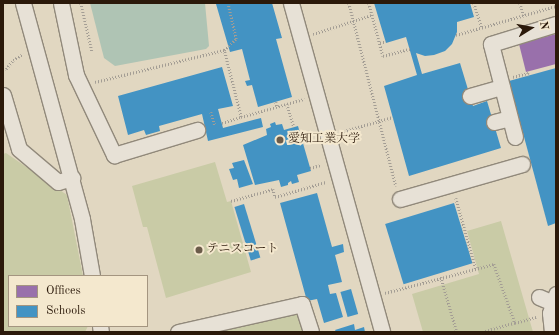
<!DOCTYPE html>
<meta charset="utf-8">
<style>
body{margin:0}
#map{position:relative;width:559px;height:335px;overflow:hidden;background:#e1d7c1;font-family:"Old Standard TT","Noto Serif JP",serif}
div>[style]{position:absolute}
.green>*{inset:0;background:#c9cba6}
.water>*{inset:0;background:#afc4b4}
.offices>*{inset:0;background:#9970ab}
.schools>*{inset:0;background:#4393c3;transform-origin:0 0}
.path>*{height:2.5px;margin-top:-1.25px;transform-origin:0;background:repeating-linear-gradient(90deg,#a39d94 0 1px,transparent 0 3px)}
.roads{filter:drop-shadow(1px 0 #91897b) drop-shadow(-1px 0 #91897b) drop-shadow(0 1px #91897b) drop-shadow(0 -1px #91897b)}
.minor>*{height:15px;margin:-7.5px;padding:0 7.5px;transform-origin:7.5px;border-radius:7.5px;background:#e7e1d6}
.dots>*{width:11px;height:11px;translate:-50% -50%;box-sizing:border-box;border:2px solid #f4e8ce;border-radius:50%}
span{translate:-50% -50%;white-space:nowrap;text-align:center;line-height:1.15;-webkit-text-stroke:4px #f4e8ce;paint-order:stroke}
.poi-label{font-size:12px;color:#2b190a}
.left{translate:0 -50%;text-align:left}
.frame{position:absolute;inset:0;border:4px solid #2b190a;pointer-events:none}
.legend{position:absolute;left:8px;top:275px;width:140px;height:52px;box-sizing:border-box;background:#f4e8ce;border:1px solid #a49580;margin:0;padding:5px 7px;list-style:none;font-size:12px;color:#2b190a}
.legend li{display:flex;align-items:center;gap:8px;height:20px}
.legend b{width:20px;border:1px solid #a49580}
.north{position:absolute;left:511px;top:8px;width:40px;height:40px;-webkit-text-stroke:3px #f4e8ce;paint-order:stroke;rotate:79deg;font-size:11px;font-weight:700;line-height:16px;text-align:center;color:#2b190a}
.north::after{content:'';display:block;margin:auto;width:14px;height:18px;background:#2b190a;clip-path:polygon(50% 0,100% 100%,50% 72%,0 100%)}
</style>
<div id="map">
<div class="green">
<div style="clip-path:polygon(6px 153px,67px 195px,83px 276px,9px 276px,9px 326px,88px 326px,85px 332px,3px 332px,3px 154px)"></div>
<div style="clip-path:polygon(215px 162px,227px 202px,231px 201px,251px 272px,166px 298px,147px 227px,143px 227px,132px 186px)"></div>
<div style="clip-path:polygon(501px 221px,533px 332px,423px 332px,412px 294px,479px 274px,467px 231px)"></div>
<div style="clip-path:polygon(297px 310px,304px 332px,204px 332px)"></div>
</div>
<div class="water">
<div style="clip-path:polygon(90px 3px,205px 3px,209px 46px,206px 49px,115px 66px,104px 58px)"></div>
</div>
<div class="offices">
<div style="clip-path:polygon(556px 34px,556px 64px,526px 72px,519px 44px)"></div>
</div>
<div class="schools">
<div style="clip-path:polygon(272px 3px,282px 38px,276px 39px,292px 97px,258px 107px,252px 85px,247px 86px,245px 81px,250px 80px,242px 49px,230px 52px,216px 4px)"></div>
<div style="clip-path:polygon(374px 3px,470px 3px,474px 17px,457px 22px,457px 32px,452px 44px,445px 51px,434px 55px,425px 56px,416px 53px,422px 74px,460px 63px,473px 106px,487px 101px,501px 148px,409px 176px,384px 86px,417px 75px,406px 37px,386px 43px)"></div>
<div style="clip-path:polygon(222px 67px,233px 106px,218px 109px,223px 128px,261px 118px,263px 127px,208px 141px,202px 114px,159px 126px,160px 131px,146px 135px,144px 130px,128px 135px,118px 96px)"></div>
<div style="clip-path:polygon(556px 68px,556px 223px,548px 226px,509px 81px)"></div>
<div style="clip-path:polygon(275px 122px,276px 125px,282px 124px,284px 130px,298px 126px,311px 171px,297px 175px,299px 182px,292px 184px,291px 181px,288px 183px,288px 185px,281px 187px,279px 180px,255px 185px,243px 145px,267px 135px,266px 129px,271px 127px,270px 124px)"></div>
<div style="clip-path:polygon(244px 160px,253px 184px,239px 188px,237px 179px,233px 180px,229px 169px,234px 168px,232px 163px)"></div>
<div style="clip-path:polygon(317px 193px,332px 247px,343px 244px,344px 252px,335px 255px,342px 282px,328px 285px,330px 294px,336px 293px,343px 317px,324px 323px,317px 299px,307px 301px,280px 203px)"></div>
<div style="left:454px;top:203px;width:63px;height:72px;rotate:73deg"></div>
<div style="left:244px;top:204px;width:56px;height:10px;rotate:73deg"></div>
<div style="left:351px;top:289px;width:26px;height:11px;rotate:74deg"></div>
<div style="clip-path:polygon(354px 324px,355px 330px,364px 327px,365px 332px,336px 332px,335px 330px)"></div>
</div>
<div class="path">
<div style="left:81px;top:3px;width:49px;rotate:77.1deg"></div>
<div style="left:349px;top:3px;width:189px;rotate:75.6deg"></div>
<div style="left:369px;top:3px;width:55px;rotate:75.2deg"></div>
<div style="left:383px;top:56px;width:28px;rotate:-15deg"></div>
<div style="left:474px;top:3px;width:26px;rotate:72deg"></div>
<div style="left:520px;top:3px;width:14px;rotate:73deg"></div>
<div style="left:313px;top:34px;width:62px;rotate:-17.9deg"></div>
<div style="left:456px;top:35px;width:104px;rotate:-16.2deg"></div>
<div style="left:380px;top:43px;width:6px;rotate:-18deg"></div>
<div style="left:3px;top:68px;width:3px;rotate:18deg"></div>
<div style="left:6px;top:69px;width:11px;rotate:-52deg"></div>
<div style="left:13px;top:60px;width:12px;rotate:-31deg"></div>
<div style="left:513px;top:77px;width:16px;rotate:-15deg"></div>
<div style="left:528px;top:73px;width:3px;rotate:90deg"></div>
<div style="left:95px;top:82px;width:133px;rotate:-13.9deg"></div>
<div style="left:224px;top:50px;width:16px;rotate:-43deg"></div>
<div style="left:236px;top:39px;width:37px;rotate:-103deg"></div>
<div style="left:276px;top:102px;width:5px;rotate:79deg"></div>
<div style="left:287px;top:104px;width:24px;rotate:73deg"></div>
<div style="left:211px;top:112px;width:14px;rotate:73deg"></div>
<div style="left:241px;top:117px;width:66px;rotate:-15.9deg"></div>
<div style="left:222px;top:123px;width:20px;rotate:-18deg"></div>
<div style="left:241px;top:117px;width:69px;rotate:-104.2deg"></div>
<div style="left:341px;top:132px;width:54px;rotate:-16.1deg"></div>
<div style="left:310px;top:168px;width:11px;rotate:-15deg"></div>
<div style="left:456px;top:198px;width:74px;rotate:74.3deg"></div>
<div style="left:231px;top:201px;width:44px;rotate:-15.9deg"></div>
<div style="left:273px;top:189px;width:8px;rotate:76deg"></div>
<div style="left:275px;top:197px;width:53px;rotate:-16.4deg"></div>
<div style="left:441px;top:277px;width:57px;rotate:73.8deg"></div>
<div style="left:385px;top:293px;width:113px;rotate:-14.9deg"></div>
<div style="left:494px;top:264px;width:63px;rotate:70.4deg"></div>
<div style="left:515px;top:323px;width:32px;rotate:164deg"></div>
<div style="left:515px;top:323px;width:22px;rotate:-16deg"></div>
</div>
<div class="roads">
<div class="minor">
<div style="left:23px;top:3px;width:224px;rotate:74.7deg"></div>
<div style="left:82px;top:219px;width:58px;rotate:80deg"></div>
<div style="left:61px;top:3px;width:74px;rotate:78.2deg"></div>
<div style="left:76px;top:75px;width:89px;rotate:64.6deg"></div>
<div style="left:114px;top:155px;width:87px;rotate:-16.8deg"></div>
<div style="left:291px;top:3px;width:341px;rotate:74.5deg"></div>
<div style="left:3px;top:95px;width:56px;rotate:73.5deg"></div>
<div style="left:19px;top:149px;width:51px;rotate:40.2deg"></div>
<div style="left:58px;top:182px;width:15px;rotate:-16deg"></div>
<div style="left:470px;top:96px;width:33px;rotate:-16deg"></div>
<div style="left:494px;top:122px;width:16px;rotate:-14deg"></div>
<div style="left:515px;top:137px;width:96px;rotate:-104.5deg"></div>
<div style="left:491px;top:44px;width:68px;rotate:-17.1deg"></div>
<div style="left:400px;top:199px;width:127px;rotate:-16deg"></div>
<div style="left:539px;top:297px;width:15px;rotate:23deg"></div>
<div style="left:100px;top:326px;width:6px;rotate:81deg"></div>
<div style="left:178px;top:332px;width:127px;rotate:-12.7deg"></div>
<div style="left:302px;top:304px;width:29px;rotate:72deg"></div>
<div style="left:552px;top:332px;width:19px;rotate:-96deg"></div>
<div style="left:550px;top:313px;width:20px;rotate:-72deg"></div>
</div>
</div>
<div class="dots">
<div style="left:280px;top:140px;background:#6b5c4a"></div>
<div style="left:199px;top:250px;background:#6b5c4a"></div>
</div>
<div class="poi-label">
<span class="left" style="left:288px;top:140px">愛知工業大学</span>
<span class="left" style="left:207px;top:250px">テニスコート</span>
</div>
<div class="frame"></div>
<ul class="legend">
<li><b style="height:11px;background:#9970ab"></b>Offices</li>
<li><b style="height:11px;background:#4393c3"></b>Schools</li>
</ul>
<div class="north">N</div>
</div>
